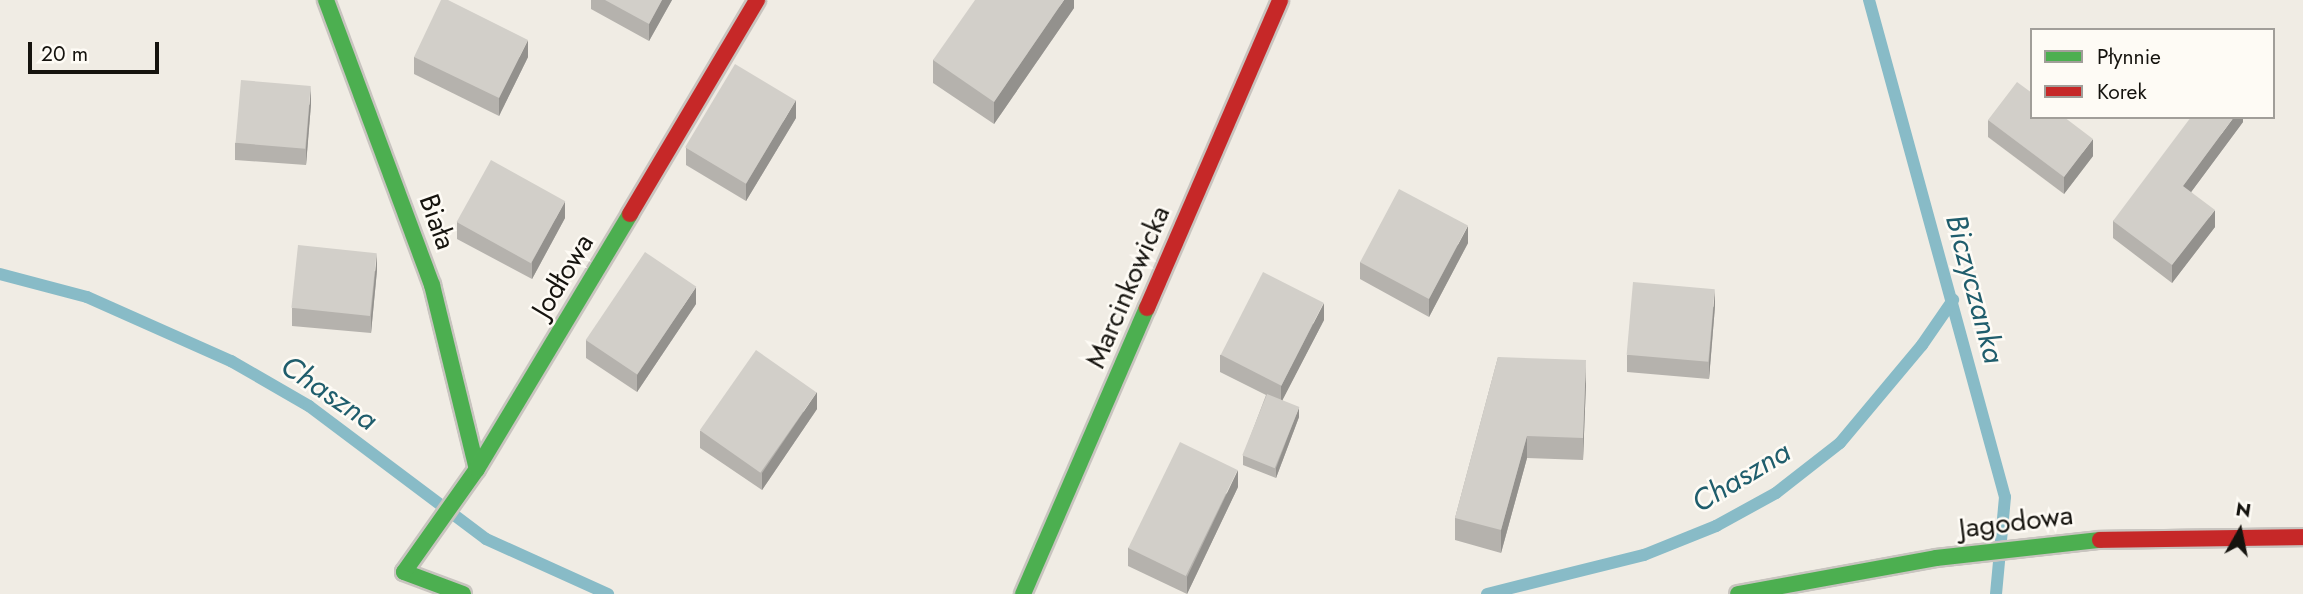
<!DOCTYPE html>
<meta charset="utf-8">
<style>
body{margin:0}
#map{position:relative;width:2303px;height:594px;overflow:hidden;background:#f0ece4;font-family:Jost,sans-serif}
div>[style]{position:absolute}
.stream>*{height:12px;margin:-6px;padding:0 6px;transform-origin:6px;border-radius:6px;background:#88bbc7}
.roads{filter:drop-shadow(2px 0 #c8c4bf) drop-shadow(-2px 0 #c8c4bf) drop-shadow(0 2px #c8c4bf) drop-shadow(0 -2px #c8c4bf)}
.fast>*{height:16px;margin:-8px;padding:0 8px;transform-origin:8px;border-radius:8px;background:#4caf50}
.jam>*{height:16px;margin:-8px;padding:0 8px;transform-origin:8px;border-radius:8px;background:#c62828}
.wall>*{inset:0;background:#b5b2ad}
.shaded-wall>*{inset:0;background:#93918d}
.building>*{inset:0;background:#d2cfc9;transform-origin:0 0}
span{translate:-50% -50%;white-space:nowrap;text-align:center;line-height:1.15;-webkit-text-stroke:5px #fefbf5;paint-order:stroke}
.street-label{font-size:28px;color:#15130e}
.water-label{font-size:30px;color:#1f5d6c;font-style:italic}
.legend{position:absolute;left:2030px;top:28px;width:245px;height:91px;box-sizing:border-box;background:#fefbf5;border:2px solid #a19e99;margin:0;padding:9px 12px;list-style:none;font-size:21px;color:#15130e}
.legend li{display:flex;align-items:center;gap:14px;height:35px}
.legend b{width:35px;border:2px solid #a19e99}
.north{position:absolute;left:2205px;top:496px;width:70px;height:70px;-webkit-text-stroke:5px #fefbf5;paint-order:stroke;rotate:9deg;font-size:19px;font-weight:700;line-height:28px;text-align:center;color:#15130e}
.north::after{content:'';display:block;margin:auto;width:24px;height:32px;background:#15130e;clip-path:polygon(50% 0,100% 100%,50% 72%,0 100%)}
.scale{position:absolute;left:28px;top:42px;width:131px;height:32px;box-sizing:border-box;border:4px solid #15130e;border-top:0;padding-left:9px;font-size:21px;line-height:24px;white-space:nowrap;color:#15130e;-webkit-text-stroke:5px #fefbf5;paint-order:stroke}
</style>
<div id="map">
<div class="stream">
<div style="left:1869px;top:0;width:515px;rotate:74.7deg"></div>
<div style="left:2005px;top:497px;width:97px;rotate:95.3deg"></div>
<div style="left:0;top:274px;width:90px;rotate:14.8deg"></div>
<div style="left:87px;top:297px;width:158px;rotate:24deg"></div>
<div style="left:231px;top:361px;width:90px;rotate:30deg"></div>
<div style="left:309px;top:406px;width:221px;rotate:36.9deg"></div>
<div style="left:486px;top:539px;width:134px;rotate:24.3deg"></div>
<div style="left:1487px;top:594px;width:162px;rotate:-14deg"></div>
<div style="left:1644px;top:555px;width:78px;rotate:-21.9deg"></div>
<div style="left:1716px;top:526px;width:68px;rotate:-28.8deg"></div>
<div style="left:1776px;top:493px;width:81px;rotate:-38deg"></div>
<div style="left:1840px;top:443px;width:128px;rotate:-50.1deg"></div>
<div style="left:1922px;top:345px;width:55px;rotate:-55.4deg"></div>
</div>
<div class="roads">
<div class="fast">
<div style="left:326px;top:0;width:304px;rotate:69.6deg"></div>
<div style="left:432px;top:285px;width:189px;rotate:76.3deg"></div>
<div style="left:463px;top:594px;width:63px;rotate:-159.6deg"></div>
<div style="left:404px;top:572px;width:126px;rotate:-54.7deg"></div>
<div style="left:477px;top:469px;width:297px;rotate:-59deg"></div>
<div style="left:1023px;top:594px;width:312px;rotate:-66.6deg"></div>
<div style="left:1738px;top:594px;width:201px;rotate:-10.3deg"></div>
<div style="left:1936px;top:558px;width:165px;rotate:-6.3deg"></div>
</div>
<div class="jam">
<div style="left:630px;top:214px;width:249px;rotate:-59.3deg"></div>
<div style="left:1147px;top:308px;width:335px;rotate:-66.6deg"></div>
<div style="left:2100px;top:540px;width:203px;rotate:-0.8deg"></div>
</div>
</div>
<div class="wall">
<div style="clip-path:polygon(591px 0,672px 0,649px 41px,591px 9px)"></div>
<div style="clip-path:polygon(1074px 0,1074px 8px,994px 124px,933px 83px,933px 60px)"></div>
<div style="clip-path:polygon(414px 57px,528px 57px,499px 116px,414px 74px)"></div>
<div style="clip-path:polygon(311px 104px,306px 165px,235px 160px,235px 143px)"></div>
<div style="clip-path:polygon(2243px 117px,2243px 122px,2191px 192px,2215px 227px,2172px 283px,2113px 238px,2113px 221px)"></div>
<div style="clip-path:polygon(796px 118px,746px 201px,686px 165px,686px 148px)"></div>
<div style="clip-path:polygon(1988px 120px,2093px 156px,2064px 194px,1988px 137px)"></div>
<div style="clip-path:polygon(565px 218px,532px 279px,457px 239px,457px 222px)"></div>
<div style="clip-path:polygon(1468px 243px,1429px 317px,1360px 279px,1360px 262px)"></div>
<div style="clip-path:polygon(377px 270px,371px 333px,292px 326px,292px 308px)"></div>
<div style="clip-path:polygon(696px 304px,637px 392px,586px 358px,586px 340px)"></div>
<div style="clip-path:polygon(1715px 306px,1709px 379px,1627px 372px,1627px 355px)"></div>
<div style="clip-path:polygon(1324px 320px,1282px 400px,1299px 417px,1276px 478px,1243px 465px,1243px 456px,1266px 395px,1220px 372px,1220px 355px)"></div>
<div style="clip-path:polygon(1498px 357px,1586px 383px,1583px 460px,1527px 458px,1501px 553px,1455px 540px,1455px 518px)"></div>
<div style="clip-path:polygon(817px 409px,762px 490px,700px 448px,700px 431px)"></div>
<div style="clip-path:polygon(1238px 487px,1187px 594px,1128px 566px,1128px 548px)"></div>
</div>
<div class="shaded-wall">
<div style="clip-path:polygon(662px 0,672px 0,649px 41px,649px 24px)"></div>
<div style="clip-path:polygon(1064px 0,1074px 0,1074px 8px,994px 124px,994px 102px)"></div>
<div style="clip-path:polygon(528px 40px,528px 57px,499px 116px,499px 98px)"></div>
<div style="clip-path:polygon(311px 86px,311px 104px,306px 165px,306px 148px)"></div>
<div style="clip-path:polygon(796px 100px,796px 118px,746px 201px,746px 184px)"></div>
<div style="clip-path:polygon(2234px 117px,2243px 117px,2243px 122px,2183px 203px,2183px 186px)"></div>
<div style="clip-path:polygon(2093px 139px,2093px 156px,2064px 194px,2064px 177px)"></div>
<div style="clip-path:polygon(565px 201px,565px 218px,532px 279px,532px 262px)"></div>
<div style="clip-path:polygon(2215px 210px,2215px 227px,2172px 283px,2172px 265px)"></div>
<div style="clip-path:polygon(1468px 226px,1468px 243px,1429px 317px,1429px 299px)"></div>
<div style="clip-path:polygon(377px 253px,377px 270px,371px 333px,371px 316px)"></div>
<div style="clip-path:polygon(696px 287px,696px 304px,637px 392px,637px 375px)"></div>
<div style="clip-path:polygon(1715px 289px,1715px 306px,1709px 379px,1709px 362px)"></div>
<div style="clip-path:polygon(1324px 303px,1324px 320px,1281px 403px,1281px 386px)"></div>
<div style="clip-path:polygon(1586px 360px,1586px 383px,1583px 460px,1583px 438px)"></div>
<div style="clip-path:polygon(817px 392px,817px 409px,762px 490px,762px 473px)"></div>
<div style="clip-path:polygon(1299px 407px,1299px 417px,1276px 478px,1276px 468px)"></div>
<div style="clip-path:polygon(1527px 436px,1527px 458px,1501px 553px,1501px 530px)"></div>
<div style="clip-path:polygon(1238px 470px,1238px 487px,1187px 594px,1187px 577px)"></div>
</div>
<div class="building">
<div style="clip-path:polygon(441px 0,448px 0,528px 40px,499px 98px,414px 57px)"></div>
<div style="clip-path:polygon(605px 0,662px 0,649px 24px)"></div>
<div style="clip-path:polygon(975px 0,1064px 0,994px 102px,933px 60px)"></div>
<div style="left:735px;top:64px;width:71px;height:97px;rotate:31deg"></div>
<div style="left:241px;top:80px;width:70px;height:63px;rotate:5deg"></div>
<div style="clip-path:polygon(2017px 82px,2032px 93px,2032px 117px,2064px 117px,2093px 139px,2064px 177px,1988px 120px)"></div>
<div style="clip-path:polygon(2191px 117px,2234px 117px,2183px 186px,2215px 210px,2172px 265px,2113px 221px)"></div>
<div style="left:491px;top:160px;width:85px;height:71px;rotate:29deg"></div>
<div style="left:1399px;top:189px;width:78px;height:83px;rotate:28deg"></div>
<div style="left:298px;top:245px;width:79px;height:63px;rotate:6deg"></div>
<div style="left:645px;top:252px;width:62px;height:106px;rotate:34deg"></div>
<div style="left:1263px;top:272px;width:68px;height:93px;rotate:27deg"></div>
<div style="left:1633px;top:282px;width:82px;height:73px;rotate:5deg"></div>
<div style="left:756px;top:350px;width:74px;height:98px;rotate:35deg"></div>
<div style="clip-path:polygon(1498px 357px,1586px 360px,1583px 438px,1527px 436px,1501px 530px,1455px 518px)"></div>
<div style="left:1267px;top:394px;width:35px;height:66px;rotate:22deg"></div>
<div style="left:1180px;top:442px;width:64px;height:118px;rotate:26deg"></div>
</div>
<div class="street-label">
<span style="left:437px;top:222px;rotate:70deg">Biała</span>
<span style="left:563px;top:276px;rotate:-59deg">Jodłowa</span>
<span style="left:1128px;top:287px;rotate:-67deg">Marcinkowicka</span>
<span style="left:2016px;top:522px;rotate:-7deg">Jagodowa</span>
</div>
<div class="water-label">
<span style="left:1975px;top:289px;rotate:75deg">Biczyczanka</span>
<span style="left:329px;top:393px;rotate:34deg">Chaszna</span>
<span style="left:1741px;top:477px;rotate:-31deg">Chaszna</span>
</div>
<ul class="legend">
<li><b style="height:9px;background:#4caf50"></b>Płynnie</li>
<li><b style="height:9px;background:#c62828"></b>Korek</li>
</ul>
<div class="north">N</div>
<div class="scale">20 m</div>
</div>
